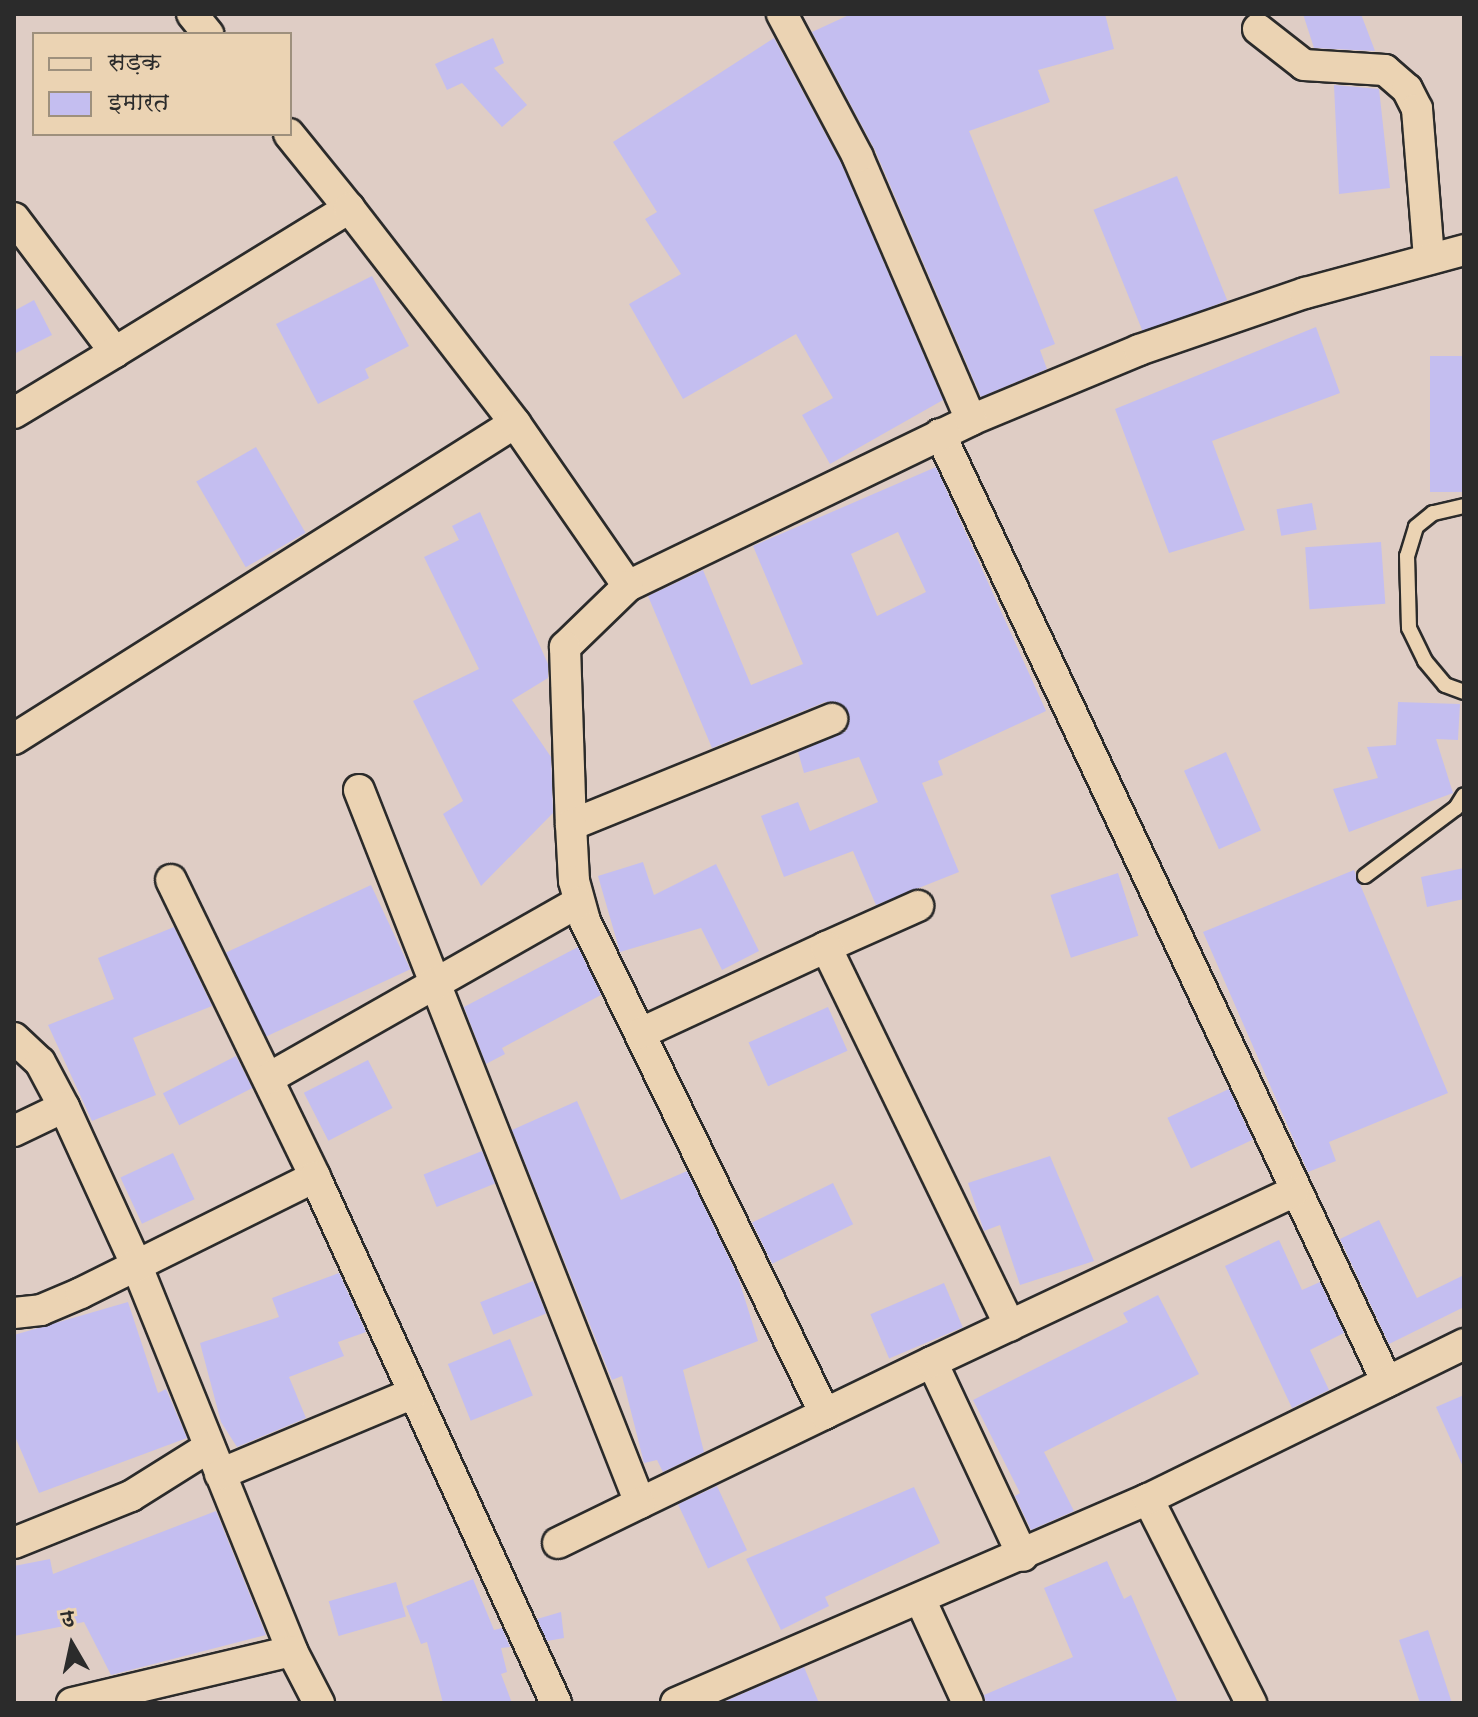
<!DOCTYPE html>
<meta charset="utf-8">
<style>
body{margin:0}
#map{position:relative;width:1478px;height:1717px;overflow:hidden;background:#dfcdc5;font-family:Dekko,"Playpen Sans Deva",sans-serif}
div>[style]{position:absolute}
.building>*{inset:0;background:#c4bef0;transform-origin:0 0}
.roads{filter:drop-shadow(2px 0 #2b2b2b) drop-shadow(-2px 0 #2b2b2b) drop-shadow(0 2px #2b2b2b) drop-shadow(0 -2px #2b2b2b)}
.lane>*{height:14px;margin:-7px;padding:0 7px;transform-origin:7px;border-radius:7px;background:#ebd3b3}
.street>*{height:30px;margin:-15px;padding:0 15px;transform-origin:15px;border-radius:15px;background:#ebd3b3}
span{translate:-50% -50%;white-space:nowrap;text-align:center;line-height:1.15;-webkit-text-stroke:6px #ebd3b3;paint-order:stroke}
.frame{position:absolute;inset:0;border:16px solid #2b2b2b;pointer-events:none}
.legend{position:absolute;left:32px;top:32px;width:260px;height:104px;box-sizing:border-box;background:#ebd3b3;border:2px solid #9e907d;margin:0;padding:10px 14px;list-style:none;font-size:24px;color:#2b2b2b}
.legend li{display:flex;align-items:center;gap:16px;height:40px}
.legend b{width:40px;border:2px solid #9e907d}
.north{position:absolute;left:32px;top:1605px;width:80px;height:80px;-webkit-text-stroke:6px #ebd3b3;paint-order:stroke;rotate:351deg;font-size:22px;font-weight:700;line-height:32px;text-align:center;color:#2b2b2b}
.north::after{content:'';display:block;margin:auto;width:28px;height:36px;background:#2b2b2b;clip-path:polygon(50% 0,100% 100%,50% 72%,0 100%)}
</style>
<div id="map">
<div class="building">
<div style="clip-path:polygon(851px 14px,1105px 14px,1114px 49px,1038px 70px,1050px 102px,969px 131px,1055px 344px,1040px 350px,1047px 369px,981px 397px,875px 150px,812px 32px)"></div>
<div style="clip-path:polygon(1303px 14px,1361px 14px,1375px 51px,1314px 48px)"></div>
<div style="clip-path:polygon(493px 38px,504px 63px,494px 68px,527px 105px,502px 127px,462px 83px,447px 90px,435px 64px)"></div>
<div style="clip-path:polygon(774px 38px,842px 165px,943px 400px,830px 464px,802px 415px,833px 398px,796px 334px,683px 399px,629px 304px,681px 274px,645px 219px,657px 212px,613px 142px)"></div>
<div style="clip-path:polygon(1334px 85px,1379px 89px,1390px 188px,1339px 194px)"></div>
<div style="left:1177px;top:176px;width:134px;height:90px;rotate:68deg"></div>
<div style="clip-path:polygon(372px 276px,409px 346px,365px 369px,369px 378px,318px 404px,276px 324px)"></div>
<div style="clip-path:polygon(34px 300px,52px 335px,14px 354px,14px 311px)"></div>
<div style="clip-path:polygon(1316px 327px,1340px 393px,1212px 441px,1245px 530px,1169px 553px,1115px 409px)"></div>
<div style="left:1464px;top:356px;width:136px;height:34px;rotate:90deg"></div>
<div style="left:256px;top:447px;width:99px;height:69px;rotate:60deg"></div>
<div style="clip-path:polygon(evenodd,936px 467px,1046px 711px,938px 761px,943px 775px,922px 783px,959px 872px,876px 905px,853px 851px,784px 877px,761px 816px,798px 802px,810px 831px,878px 802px,859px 757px,804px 773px,798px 752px,846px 731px,848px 712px,825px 702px,712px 748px,648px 596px,703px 570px,751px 685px,803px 664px,753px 546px,936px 467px,898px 532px,926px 592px,877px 616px,851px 554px,898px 532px)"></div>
<div style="left:1312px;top:503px;width:27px;height:36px;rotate:80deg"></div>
<div style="clip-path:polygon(480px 512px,548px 664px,548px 678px,512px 700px,551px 757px,553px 813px,481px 886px,443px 814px,463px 801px,413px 701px,479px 669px,424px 557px,459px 540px,452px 526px)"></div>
<div style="left:1381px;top:542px;width:62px;height:76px;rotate:86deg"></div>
<div style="clip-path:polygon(1398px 702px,1460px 704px,1458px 740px,1436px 739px,1453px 793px,1349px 832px,1333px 789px,1378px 778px,1367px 747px,1396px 745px)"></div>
<div style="left:1226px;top:752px;width:86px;height:46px;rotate:66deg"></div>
<div style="clip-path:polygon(643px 862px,654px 895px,716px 864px,759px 951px,722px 970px,701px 928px,620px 952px,598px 876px)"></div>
<div style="clip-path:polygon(1464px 868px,1464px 899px,1427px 907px,1421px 877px)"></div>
<div style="clip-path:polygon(1354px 870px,1448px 1093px,1329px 1142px,1336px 1161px,1308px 1172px,1203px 932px)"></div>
<div style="left:1118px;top:873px;width:66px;height:71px;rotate:72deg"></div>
<div style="left:371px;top:885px;width:93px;height:160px;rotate:65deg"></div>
<div style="clip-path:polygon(174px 927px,212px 1006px,133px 1038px,156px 1095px,92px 1121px,48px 1025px,114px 999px,98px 958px)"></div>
<div style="clip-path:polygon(578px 947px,601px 995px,502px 1048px,505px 1054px,486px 1064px,464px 1007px)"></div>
<div style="left:828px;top:1007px;width:48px;height:87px;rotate:66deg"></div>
<div style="left:236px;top:1056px;width:36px;height:82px;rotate:63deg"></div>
<div style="left:368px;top:1060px;width:54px;height:72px;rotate:63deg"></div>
<div style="left:1229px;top:1089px;width:56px;height:68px;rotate:65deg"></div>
<div style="clip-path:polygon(577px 1101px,621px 1200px,687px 1171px,738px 1277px,758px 1341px,683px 1370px,704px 1452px,663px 1472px,657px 1460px,644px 1463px,622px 1376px,612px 1380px,512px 1130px)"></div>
<div style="left:482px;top:1151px;width:35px;height:63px;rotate:68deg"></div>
<div style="left:173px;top:1153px;width:51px;height:58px;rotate:65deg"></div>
<div style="clip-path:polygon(1050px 1156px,1094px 1261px,1020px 1285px,1000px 1225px,984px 1231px,968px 1183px)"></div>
<div style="left:833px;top:1183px;width:46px;height:90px;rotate:64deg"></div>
<div style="clip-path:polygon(1379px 1220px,1417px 1298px,1464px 1275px,1464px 1307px,1389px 1344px,1340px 1239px)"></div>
<div style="clip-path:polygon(1279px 1240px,1302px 1290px,1320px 1282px,1344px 1333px,1310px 1350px,1329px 1390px,1292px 1408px,1225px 1266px)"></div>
<div style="clip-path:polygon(339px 1273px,366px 1332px,338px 1342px,344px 1356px,289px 1377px,306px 1418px,237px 1447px,221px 1422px,200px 1343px,279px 1317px,272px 1298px)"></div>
<div style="left:533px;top:1281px;width:35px;height:57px;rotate:68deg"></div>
<div style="left:944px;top:1283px;width:48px;height:80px;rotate:67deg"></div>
<div style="clip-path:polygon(1158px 1295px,1199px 1374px,1044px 1452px,1074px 1511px,1031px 1530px,1015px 1496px,1020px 1493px,973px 1400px,1128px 1322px,1123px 1313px)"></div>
<div style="clip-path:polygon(128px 1302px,158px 1393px,166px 1389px,187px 1438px,39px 1493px,14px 1434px,14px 1335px)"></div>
<div style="left:510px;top:1339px;width:61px;height:67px;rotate:68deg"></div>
<div style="clip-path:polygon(1464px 1395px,1464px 1469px,1436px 1407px)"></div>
<div style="left:717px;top:1486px;width:71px;height:43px;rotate:65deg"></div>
<div style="clip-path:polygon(914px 1487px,940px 1543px,825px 1597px,829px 1606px,781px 1630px,746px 1559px)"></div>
<div style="clip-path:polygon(216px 1511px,266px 1635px,111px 1675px,84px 1622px,14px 1636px,14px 1566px,50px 1559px,53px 1574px)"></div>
<div style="clip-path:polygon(1107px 1561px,1124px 1599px,1131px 1595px,1178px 1703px,986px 1703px,984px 1695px,1073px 1657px,1044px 1588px)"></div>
<div style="clip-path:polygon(473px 1579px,494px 1630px,502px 1628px,510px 1647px,501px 1648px,507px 1672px,501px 1674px,512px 1703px,443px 1703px,427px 1642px,421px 1644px,406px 1606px)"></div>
<div style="left:396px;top:1582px;width:36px;height:70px;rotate:74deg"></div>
<div style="clip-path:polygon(561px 1612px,564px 1638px,547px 1641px,537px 1619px)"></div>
<div style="clip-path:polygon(1428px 1630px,1452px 1703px,1420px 1703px,1399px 1640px)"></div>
<div style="clip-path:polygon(804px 1667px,819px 1703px,721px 1703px)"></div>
</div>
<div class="roads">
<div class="lane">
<div style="left:1464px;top:506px;width:32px;rotate:167deg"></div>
<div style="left:1433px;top:513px;width:22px;rotate:141deg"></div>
<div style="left:1416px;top:527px;width:30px;rotate:107deg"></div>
<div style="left:1407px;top:556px;width:72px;rotate:88.4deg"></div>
<div style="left:1409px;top:628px;width:37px;rotate:64deg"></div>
<div style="left:1425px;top:661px;width:31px;rotate:50deg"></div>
<div style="left:1445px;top:685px;width:20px;rotate:20deg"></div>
<div style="left:1365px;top:876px;width:114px;rotate:-36.8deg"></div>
<div style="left:1456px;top:808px;width:15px;rotate:-58deg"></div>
</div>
<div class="street">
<div style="left:192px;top:14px;width:26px;rotate:51deg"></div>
<div style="left:1258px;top:29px;width:58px;rotate:38deg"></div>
<div style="left:1304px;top:65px;width:81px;rotate:3.5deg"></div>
<div style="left:1385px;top:70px;width:29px;rotate:41deg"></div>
<div style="left:1407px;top:89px;width:22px;rotate:63deg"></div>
<div style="left:1417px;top:109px;width:150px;rotate:85.4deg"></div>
<div style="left:289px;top:134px;width:95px;rotate:51deg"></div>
<div style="left:14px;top:218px;width:168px;rotate:53deg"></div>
<div style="left:115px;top:352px;width:275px;rotate:-31.6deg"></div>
<div style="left:349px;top:208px;width:272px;rotate:52.3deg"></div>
<div style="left:14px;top:413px;width:118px;rotate:-31.1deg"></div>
<div style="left:971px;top:420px;width:182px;rotate:-22.6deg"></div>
<div style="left:1139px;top:350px;width:176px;rotate:-19deg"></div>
<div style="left:1305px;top:293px;width:165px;rotate:-15.1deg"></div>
<div style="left:940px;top:434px;width:1048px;rotate:64.76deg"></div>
<div style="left:628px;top:586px;width:381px;rotate:-25.8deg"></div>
<div style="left:971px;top:420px;width:286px;rotate:-113.3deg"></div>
<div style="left:858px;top:157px;width:162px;rotate:-118deg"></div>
<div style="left:14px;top:739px;width:592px;rotate:-32.24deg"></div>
<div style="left:515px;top:423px;width:198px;rotate:55.3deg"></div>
<div style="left:628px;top:586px;width:88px;rotate:135.9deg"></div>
<div style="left:565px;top:647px;width:178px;rotate:88.1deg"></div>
<div style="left:571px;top:825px;width:282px;rotate:-22.1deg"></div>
<div style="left:359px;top:790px;width:766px;rotate:68.49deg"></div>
<div style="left:640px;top:1503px;width:324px;rotate:-25.8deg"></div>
<div style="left:932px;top:1362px;width:214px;rotate:64.9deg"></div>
<div style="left:571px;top:825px;width:56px;rotate:86.9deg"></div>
<div style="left:574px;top:881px;width:41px;rotate:74.6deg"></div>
<div style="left:585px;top:921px;width:548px;rotate:64.04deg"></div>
<div style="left:171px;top:880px;width:330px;rotate:64.1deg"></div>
<div style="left:826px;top:947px;width:101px;rotate:-24deg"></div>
<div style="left:641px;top:1033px;width:204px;rotate:-24.9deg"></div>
<div style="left:826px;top:947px;width:421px;rotate:64.1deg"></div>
<div style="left:14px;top:1038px;width:35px;rotate:43deg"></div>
<div style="left:40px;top:1062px;width:51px;rotate:61.9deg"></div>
<div style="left:269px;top:1078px;width:356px;rotate:-29.6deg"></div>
<div style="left:14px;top:1131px;width:55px;rotate:-25.6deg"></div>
<div style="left:64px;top:1107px;width:173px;rotate:65.4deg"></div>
<div style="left:136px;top:1264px;width:417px;rotate:68deg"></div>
<div style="left:14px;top:1313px;width:27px;rotate:-6deg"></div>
<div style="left:41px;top:1310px;width:43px;rotate:-23deg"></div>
<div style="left:81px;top:1293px;width:261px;rotate:-26.4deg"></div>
<div style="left:315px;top:1177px;width:579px;rotate:65.38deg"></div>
<div style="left:932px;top:1362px;width:399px;rotate:-25.2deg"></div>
<div style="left:220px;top:1474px;width:210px;rotate:-22.7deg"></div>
<div style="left:1148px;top:1499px;width:229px;rotate:63.2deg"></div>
<div style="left:14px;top:1543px;width:126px;rotate:-21.9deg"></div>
<div style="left:131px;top:1496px;width:92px;rotate:-32.1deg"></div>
<div style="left:558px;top:1543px;width:91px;rotate:-26deg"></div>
<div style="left:921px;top:1601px;width:112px;rotate:65.3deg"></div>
<div style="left:72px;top:1703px;width:226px;rotate:-13.3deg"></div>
<div style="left:292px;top:1651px;width:59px;rotate:62.6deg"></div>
<div style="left:676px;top:1703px;width:514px;rotate:-23.37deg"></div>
<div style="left:1148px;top:1499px;width:352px;rotate:-26.1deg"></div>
</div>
</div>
<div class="frame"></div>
<ul class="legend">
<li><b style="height:10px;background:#ebd3b3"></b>सड़क</li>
<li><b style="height:22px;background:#c4bef0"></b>इमारत</li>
</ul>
<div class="north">उ</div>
</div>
